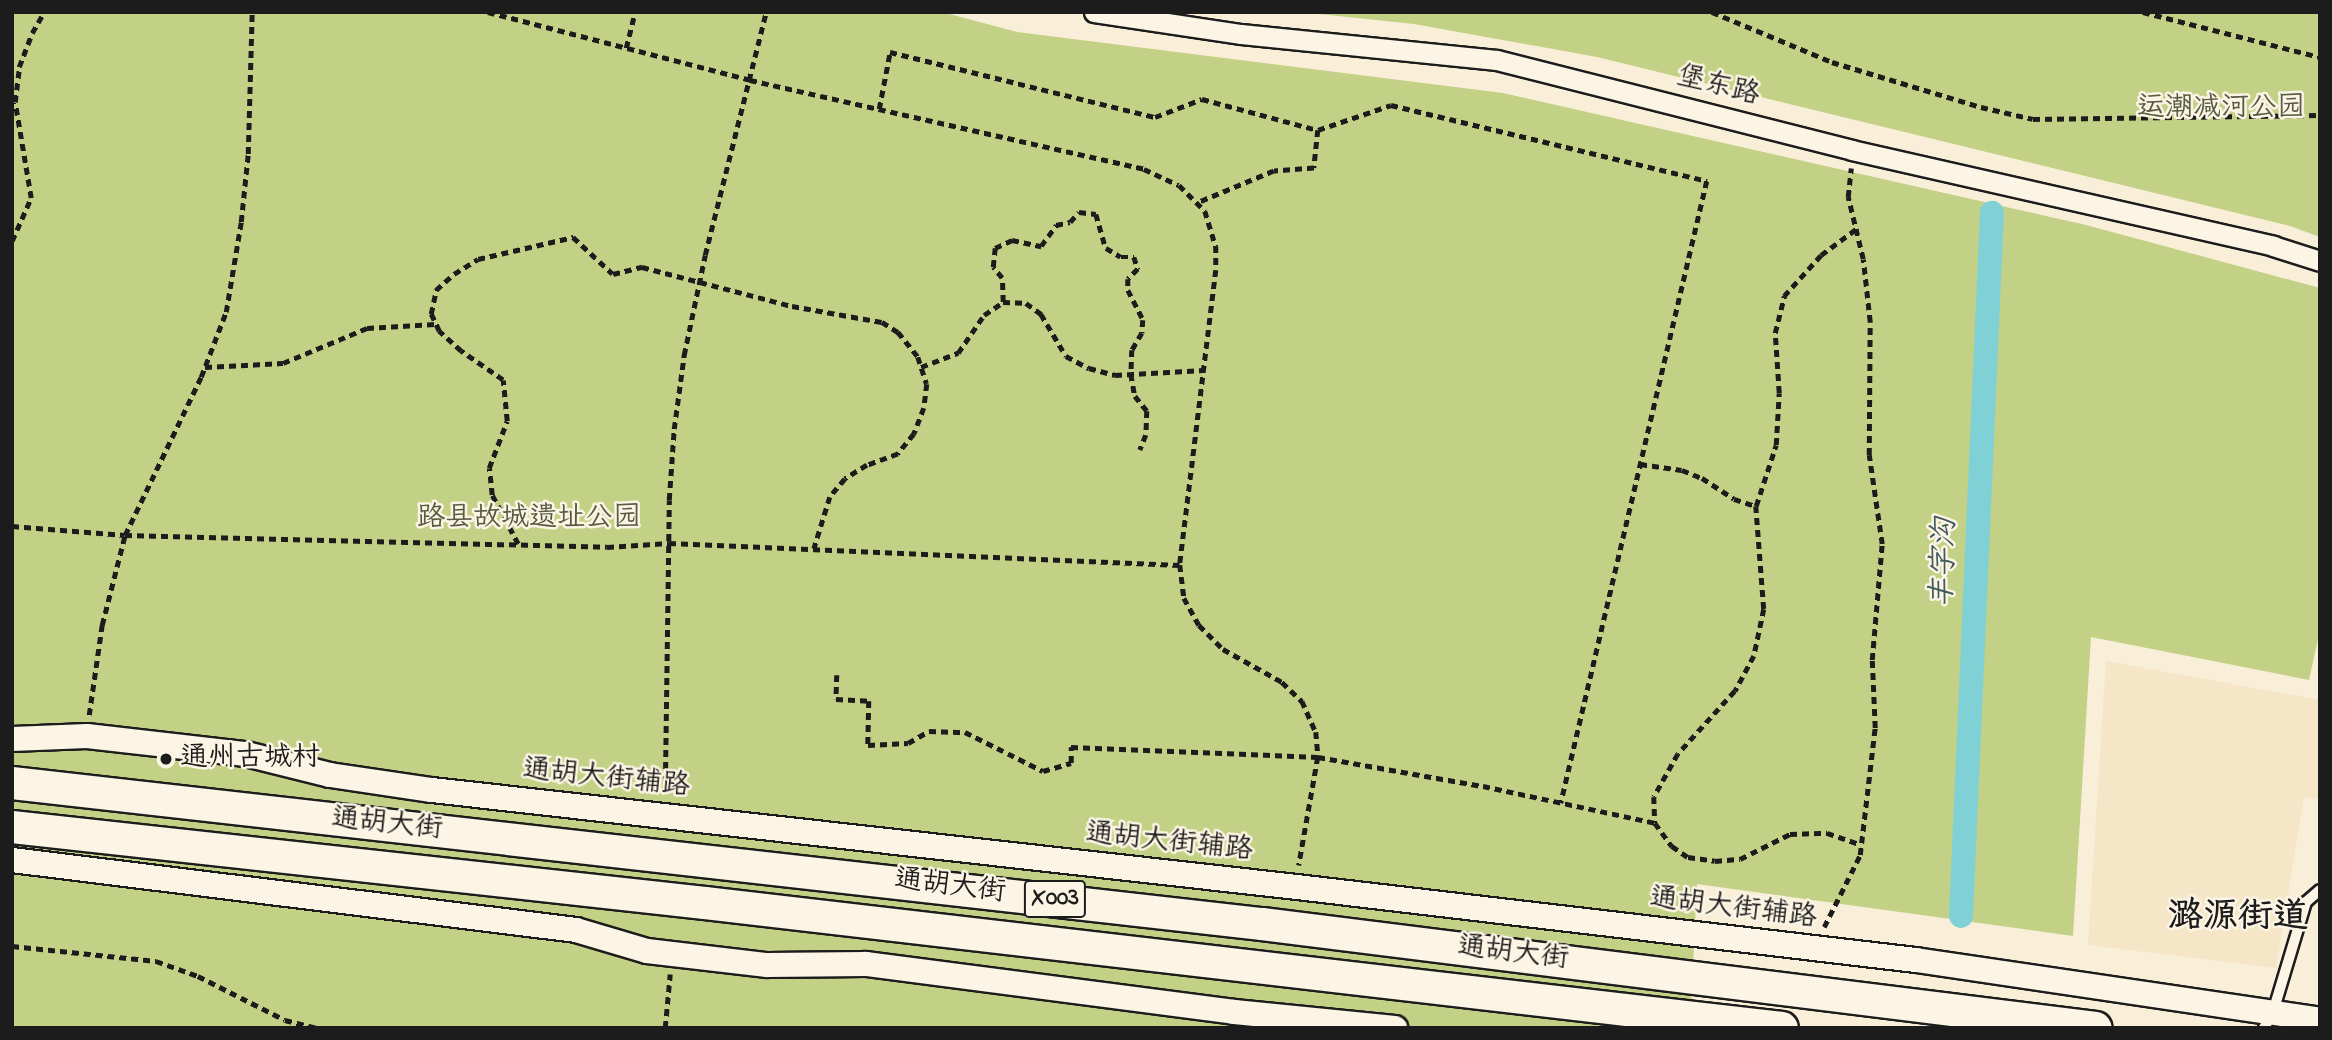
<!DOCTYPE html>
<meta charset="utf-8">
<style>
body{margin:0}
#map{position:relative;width:2332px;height:1040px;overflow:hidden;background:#f9eed8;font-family:"Indie Flower","LXGW WenKai TC",sans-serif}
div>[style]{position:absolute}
.built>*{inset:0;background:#f5e6c8}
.green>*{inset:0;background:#c2d185}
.canal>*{height:24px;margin:-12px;padding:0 12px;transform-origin:12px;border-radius:12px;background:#7fd1d6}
.path>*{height:4.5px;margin-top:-2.25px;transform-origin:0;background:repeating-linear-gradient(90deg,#1c1c1c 0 7px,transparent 0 12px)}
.roads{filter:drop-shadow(2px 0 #1c1c1c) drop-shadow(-2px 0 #1c1c1c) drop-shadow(0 2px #1c1c1c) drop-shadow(0 -2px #1c1c1c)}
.service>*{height:10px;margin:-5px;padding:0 5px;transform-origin:5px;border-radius:5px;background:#fcf5e5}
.minor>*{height:19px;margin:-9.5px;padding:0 9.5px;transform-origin:9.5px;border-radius:9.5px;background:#fcf5e5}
.tertiary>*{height:24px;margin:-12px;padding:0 12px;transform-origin:12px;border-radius:12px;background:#fcf5e5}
.primary>*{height:32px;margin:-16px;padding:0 16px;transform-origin:16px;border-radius:16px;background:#fcf5e5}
.dots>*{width:19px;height:19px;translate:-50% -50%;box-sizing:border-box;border:4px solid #fcf5e5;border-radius:50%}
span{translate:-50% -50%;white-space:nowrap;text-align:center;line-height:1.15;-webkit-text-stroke:5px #fcf5e5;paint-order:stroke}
.shield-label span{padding:2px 5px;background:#fcf5e5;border:2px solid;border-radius:5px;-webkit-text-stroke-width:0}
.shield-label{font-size:26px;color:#1c1c1c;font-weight:700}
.street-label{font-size:28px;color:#1c1c1c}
.park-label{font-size:28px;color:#565b41}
.poi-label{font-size:28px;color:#1c1c1c}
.left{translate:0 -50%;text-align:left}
.water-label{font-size:30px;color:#3f5b5d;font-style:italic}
.district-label{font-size:35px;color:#1c1c1c;font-weight:700}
.frame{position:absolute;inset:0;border:14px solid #1c1c1c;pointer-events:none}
</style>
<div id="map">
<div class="built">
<div style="clip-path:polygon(2106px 661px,2320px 700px,2320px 800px,2304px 797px,2276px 968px,2088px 945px)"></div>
</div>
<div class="green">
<div style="clip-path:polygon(12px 12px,942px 12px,1017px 32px,1503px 93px,2086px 225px,2320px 288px,2320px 630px,2309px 680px,2091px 637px,2073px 936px,1697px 884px,1690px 1028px,12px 1028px)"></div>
<div style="clip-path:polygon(1300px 12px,2320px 12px,2320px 237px,2290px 226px,1597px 57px,1414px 24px)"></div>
</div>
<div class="canal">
<div style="left:1961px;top:916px;width:704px;rotate:-87.48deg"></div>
</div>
<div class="path">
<div style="left:488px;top:12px;width:271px;rotate:14.5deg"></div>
<div style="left:750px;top:80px;width:404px;rotate:12.7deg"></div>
<div style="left:1144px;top:169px;width:38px;rotate:25deg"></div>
<div style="left:1179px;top:185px;width:37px;rotate:45deg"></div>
<div style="left:1205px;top:211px;width:37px;rotate:73deg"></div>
<div style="left:1216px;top:246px;width:24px;rotate:90deg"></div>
<div style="left:1216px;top:270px;width:297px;rotate:97deg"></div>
<div style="left:1180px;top:565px;width:33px;rotate:83deg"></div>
<div style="left:1184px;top:598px;width:31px;rotate:61deg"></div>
<div style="left:1199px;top:625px;width:34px;rotate:45deg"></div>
<div style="left:1223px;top:649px;width:68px;rotate:29.2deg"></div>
<div style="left:1282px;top:682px;width:28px;rotate:44deg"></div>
<div style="left:1302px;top:701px;width:34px;rotate:66deg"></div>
<div style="left:1316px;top:732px;width:25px;rotate:85deg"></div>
<div style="left:1318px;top:757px;width:110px;rotate:100deg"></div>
<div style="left:1712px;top:12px;width:130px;rotate:22.6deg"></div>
<div style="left:1832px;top:62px;width:156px;rotate:16.8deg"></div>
<div style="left:1981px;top:107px;width:53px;rotate:13deg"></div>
<div style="left:2033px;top:119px;width:287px;rotate:-0.8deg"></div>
<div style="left:2143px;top:12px;width:183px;rotate:14.3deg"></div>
<div style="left:626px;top:48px;width:37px;rotate:-76deg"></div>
<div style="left:879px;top:109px;width:58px;rotate:-79.1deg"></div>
<div style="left:890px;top:52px;width:273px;rotate:13.8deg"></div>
<div style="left:1155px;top:117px;width:50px;rotate:-21deg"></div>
<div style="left:1202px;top:99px;width:120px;rotate:15deg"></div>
<div style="left:1318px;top:130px;width:38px;rotate:96deg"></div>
<div style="left:1314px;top:168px;width:40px;rotate:175.7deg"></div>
<div style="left:1274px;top:171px;width:83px;rotate:157.4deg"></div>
<div style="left:1318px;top:130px;width:77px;rotate:-18.9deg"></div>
<div style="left:1391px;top:105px;width:325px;rotate:13.5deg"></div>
<div style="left:1707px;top:181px;width:639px;rotate:103.21deg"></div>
<div style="left:12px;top:241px;width:47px;rotate:-66.2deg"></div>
<div style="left:31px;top:198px;width:97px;rotate:-99.5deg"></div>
<div style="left:15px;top:102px;width:35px;rotate:-83deg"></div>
<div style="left:19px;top:67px;width:36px;rotate:-69deg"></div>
<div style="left:32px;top:33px;width:24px;rotate:-60deg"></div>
<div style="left:1003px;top:302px;width:24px;rotate:-92deg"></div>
<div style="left:1002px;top:278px;width:14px;rotate:-129deg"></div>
<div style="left:993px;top:267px;width:19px;rotate:-84deg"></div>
<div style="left:995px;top:248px;width:19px;rotate:-25deg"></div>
<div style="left:1012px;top:240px;width:30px;rotate:12deg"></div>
<div style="left:1041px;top:246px;width:26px;rotate:-54deg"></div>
<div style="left:1056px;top:225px;width:14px;rotate:-12deg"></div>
<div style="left:1070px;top:222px;width:13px;rotate:-48deg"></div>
<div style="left:1079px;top:212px;width:17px;rotate:7deg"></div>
<div style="left:1096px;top:214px;width:35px;rotate:74deg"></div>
<div style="left:1106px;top:248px;width:17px;rotate:31deg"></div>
<div style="left:1121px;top:257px;width:13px"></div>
<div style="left:1134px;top:257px;width:13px;rotate:72deg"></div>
<div style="left:1138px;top:269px;width:14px;rotate:135deg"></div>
<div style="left:1128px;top:279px;width:11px;rotate:90deg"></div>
<div style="left:1128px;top:290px;width:34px;rotate:63deg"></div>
<div style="left:1143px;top:320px;width:13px;rotate:94deg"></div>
<div style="left:1142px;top:333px;width:20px;rotate:120deg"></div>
<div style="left:1132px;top:350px;width:24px;rotate:92deg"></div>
<div style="left:1131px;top:374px;width:22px;rotate:80deg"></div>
<div style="left:1135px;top:396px;width:19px;rotate:51deg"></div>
<div style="left:1147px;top:411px;width:24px;rotate:92deg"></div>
<div style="left:1146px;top:435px;width:16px;rotate:112deg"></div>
<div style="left:205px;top:367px;width:78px;rotate:-2.9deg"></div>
<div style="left:283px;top:363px;width:91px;rotate:-22.6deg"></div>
<div style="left:367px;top:328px;width:68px;rotate:-3.4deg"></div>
<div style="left:921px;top:367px;width:40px;rotate:-21deg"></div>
<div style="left:958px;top:353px;width:46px;rotate:-55.6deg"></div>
<div style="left:984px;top:315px;width:23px;rotate:-34deg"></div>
<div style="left:1003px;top:302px;width:23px;rotate:2deg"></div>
<div style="left:1026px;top:303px;width:19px;rotate:36deg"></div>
<div style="left:1041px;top:314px;width:49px;rotate:59.2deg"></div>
<div style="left:1066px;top:356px;width:26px;rotate:28deg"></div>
<div style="left:1089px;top:368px;width:27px;rotate:15deg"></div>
<div style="left:1115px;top:375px;width:89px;rotate:-3.2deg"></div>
<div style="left:1640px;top:464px;width:42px;rotate:8.1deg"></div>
<div style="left:1682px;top:470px;width:22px;rotate:22deg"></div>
<div style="left:1702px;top:478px;width:38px;rotate:33deg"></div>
<div style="left:1734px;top:499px;width:23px;rotate:18deg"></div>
<div style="left:1756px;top:506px;width:103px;rotate:85.6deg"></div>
<div style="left:1764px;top:609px;width:48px;rotate:102deg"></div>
<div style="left:1754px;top:656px;width:40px;rotate:118deg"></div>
<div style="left:1735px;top:691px;width:85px;rotate:132.1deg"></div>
<div style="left:1678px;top:754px;width:49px;rotate:119.2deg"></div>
<div style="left:1654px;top:797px;width:26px;rotate:88deg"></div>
<div style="left:1655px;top:823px;width:29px;rotate:54deg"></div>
<div style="left:1672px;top:846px;width:19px;rotate:35deg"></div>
<div style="left:1688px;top:857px;width:27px;rotate:8deg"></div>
<div style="left:1715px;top:861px;width:25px;rotate:-5deg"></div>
<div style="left:1740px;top:859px;width:56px;rotate:-26.6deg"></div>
<div style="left:1790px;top:834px;width:37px;rotate:-2deg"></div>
<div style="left:1827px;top:833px;width:36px;rotate:19deg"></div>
<div style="left:1756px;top:506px;width:64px;rotate:-71.8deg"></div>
<div style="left:1776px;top:445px;width:52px;rotate:-86.7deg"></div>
<div style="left:1779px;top:393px;width:60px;rotate:-93.8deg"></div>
<div style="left:1775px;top:333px;width:38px;rotate:-76deg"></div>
<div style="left:1784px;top:296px;width:55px;rotate:-47.9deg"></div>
<div style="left:1821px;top:255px;width:44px;rotate:-36.6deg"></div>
<div style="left:12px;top:526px;width:113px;rotate:4.6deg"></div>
<div style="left:125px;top:535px;width:482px;rotate:1.4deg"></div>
<div style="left:607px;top:547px;width:62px;rotate:-3.7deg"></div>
<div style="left:669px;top:543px;width:511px;rotate:2.47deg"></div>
<div style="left:518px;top:544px;width:55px;rotate:-118deg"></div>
<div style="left:492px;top:495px;width:27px;rotate:-96deg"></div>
<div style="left:489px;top:468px;width:50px;rotate:-69deg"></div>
<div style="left:507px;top:421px;width:41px;rotate:-95.6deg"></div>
<div style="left:503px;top:380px;width:51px;rotate:-145.4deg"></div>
<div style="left:461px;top:351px;width:30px;rotate:-138deg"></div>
<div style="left:439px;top:331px;width:19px;rotate:-115deg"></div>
<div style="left:431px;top:314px;width:25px;rotate:-78deg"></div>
<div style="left:436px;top:290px;width:24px;rotate:-42deg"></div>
<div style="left:454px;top:274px;width:28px;rotate:-32deg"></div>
<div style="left:478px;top:259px;width:98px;rotate:-13deg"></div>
<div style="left:573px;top:237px;width:54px;rotate:42.8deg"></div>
<div style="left:613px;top:274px;width:30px;rotate:-14deg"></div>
<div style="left:642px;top:267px;width:155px;rotate:14.6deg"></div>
<div style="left:792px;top:306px;width:91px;rotate:10.1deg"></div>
<div style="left:882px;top:322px;width:19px;rotate:32deg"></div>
<div style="left:898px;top:332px;width:32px;rotate:51deg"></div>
<div style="left:918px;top:357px;width:28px;rotate:72deg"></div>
<div style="left:927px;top:384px;width:24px;rotate:97deg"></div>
<div style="left:924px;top:408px;width:28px;rotate:111deg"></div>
<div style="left:914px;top:434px;width:26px;rotate:129deg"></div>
<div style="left:898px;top:454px;width:33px;rotate:160deg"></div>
<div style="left:867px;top:465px;width:26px;rotate:148deg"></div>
<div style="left:845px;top:479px;width:23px;rotate:130deg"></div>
<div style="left:830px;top:497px;width:54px;rotate:107.1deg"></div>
<div style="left:837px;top:675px;width:24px;rotate:92deg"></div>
<div style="left:836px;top:699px;width:33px;rotate:3deg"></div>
<div style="left:869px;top:701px;width:44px;rotate:91.3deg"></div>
<div style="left:868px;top:745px;width:40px;rotate:-2.9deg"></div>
<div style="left:908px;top:743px;width:24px;rotate:-30deg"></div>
<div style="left:929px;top:731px;width:36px;rotate:2deg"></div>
<div style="left:965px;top:732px;width:87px;rotate:26.6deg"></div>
<div style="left:1043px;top:771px;width:29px;rotate:-16deg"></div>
<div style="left:1071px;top:763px;width:16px;rotate:-90deg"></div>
<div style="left:1071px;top:747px;width:247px;rotate:2.3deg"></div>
<div style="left:1318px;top:757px;width:168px;rotate:10deg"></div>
<div style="left:1483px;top:786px;width:176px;rotate:12.1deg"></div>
<div style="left:89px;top:715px;width:91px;rotate:-81.8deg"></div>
<div style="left:102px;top:625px;width:93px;rotate:-75.7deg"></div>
<div style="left:125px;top:535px;width:175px;rotate:-64.3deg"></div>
<div style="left:201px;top:377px;width:70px;rotate:-69deg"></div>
<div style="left:226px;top:312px;width:91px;rotate:-80.5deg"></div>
<div style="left:241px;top:222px;width:68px;rotate:-84.1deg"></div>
<div style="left:248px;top:154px;width:142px;rotate:-88.4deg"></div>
<div style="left:665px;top:793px;width:293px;rotate:-89.2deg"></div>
<div style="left:669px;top:500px;width:71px;rotate:-86deg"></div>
<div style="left:674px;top:429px;width:75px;rotate:-82.3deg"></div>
<div style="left:684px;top:355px;width:102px;rotate:-78.1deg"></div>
<div style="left:705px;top:255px;width:251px;rotate:-75.9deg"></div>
<div style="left:1824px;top:927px;width:80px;rotate:-63.4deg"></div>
<div style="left:1860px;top:855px;width:128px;rotate:-83.3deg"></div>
<div style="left:1875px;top:728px;width:68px;rotate:-92.5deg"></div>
<div style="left:1872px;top:660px;width:116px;rotate:-85.1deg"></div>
<div style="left:1882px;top:544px;width:90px;rotate:-98.3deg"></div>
<div style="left:1869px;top:455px;width:133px;rotate:-89.6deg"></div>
<div style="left:1870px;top:322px;width:63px;rotate:-96.3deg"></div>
<div style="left:1863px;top:259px;width:64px;rotate:-103.6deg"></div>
<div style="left:1848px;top:197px;width:29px;rotate:-84deg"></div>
<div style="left:12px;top:946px;width:145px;rotate:5.9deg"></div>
<div style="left:156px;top:961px;width:45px;rotate:19.7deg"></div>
<div style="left:198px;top:976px;width:97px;rotate:26.8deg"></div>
<div style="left:285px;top:1020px;width:33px;rotate:14deg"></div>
<div style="left:665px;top:1028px;width:54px;rotate:-84.7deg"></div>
</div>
<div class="roads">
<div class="service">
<div style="left:2264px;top:1028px;width:18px;rotate:-61deg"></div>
<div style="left:2273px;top:1012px;width:115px;rotate:-73.3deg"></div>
<div style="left:2306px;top:902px;width:18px;rotate:-41deg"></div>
</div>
<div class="minor">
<div style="left:1094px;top:12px;width:149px;rotate:8.5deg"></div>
<div style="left:1241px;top:34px;width:257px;rotate:5.8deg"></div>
<div style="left:1497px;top:60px;width:366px;rotate:14.2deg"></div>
<div style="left:1852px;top:150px;width:432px;rotate:12.8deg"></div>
<div style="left:2273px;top:246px;width:49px;rotate:17.7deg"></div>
</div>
<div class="tertiary">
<div style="left:12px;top:739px;width:75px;rotate:-2.3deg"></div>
<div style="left:87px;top:736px;width:160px;rotate:6.5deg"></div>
<div style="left:246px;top:754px;width:87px;rotate:14deg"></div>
<div style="left:330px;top:775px;width:103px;rotate:8.4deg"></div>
<div style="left:432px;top:790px;width:870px;rotate:6.4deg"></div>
<div style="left:1297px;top:887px;width:623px;rotate:6.73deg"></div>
<div style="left:1916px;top:960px;width:408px;rotate:8.4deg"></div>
<div style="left:12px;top:860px;width:568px;rotate:7.07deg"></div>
<div style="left:576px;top:930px;width:74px;rotate:16.5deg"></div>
<div style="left:647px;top:951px;width:121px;rotate:6.7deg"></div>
<div style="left:767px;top:965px;width:99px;rotate:-0.6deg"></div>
<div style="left:866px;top:964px;width:371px;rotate:7.4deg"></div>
<div style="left:1234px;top:1012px;width:162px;rotate:5.7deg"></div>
</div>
<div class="primary">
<div style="left:12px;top:783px;width:1258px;rotate:6.44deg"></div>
<div style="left:1262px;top:924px;width:840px;rotate:7.11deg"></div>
<div style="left:12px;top:827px;width:697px;rotate:6.26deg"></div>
<div style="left:705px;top:903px;width:1084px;rotate:6.62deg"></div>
</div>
</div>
<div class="dots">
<div style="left:166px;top:759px;background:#1c1c1c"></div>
</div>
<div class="shield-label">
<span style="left:1055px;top:899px">X003</span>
</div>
<div class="street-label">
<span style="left:1718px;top:87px;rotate:14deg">堡东路</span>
<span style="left:606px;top:779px;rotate:6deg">通胡大街辅路</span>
<span style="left:387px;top:825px;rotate:6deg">通胡大街</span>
<span style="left:1169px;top:843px;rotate:6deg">通胡大街辅路</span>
<span style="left:950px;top:887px;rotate:7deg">通胡大街</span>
<span style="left:1733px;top:909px;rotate:7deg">通胡大街辅路</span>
<span style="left:1513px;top:954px;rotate:7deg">通胡大街</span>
</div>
<div class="park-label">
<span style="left:2221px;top:109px">运潮减河公园</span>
<span style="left:529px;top:519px">路县故城遗址公园</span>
</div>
<div class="poi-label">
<span class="left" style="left:180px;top:759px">通州古城村</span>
</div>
<div class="water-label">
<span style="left:1945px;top:563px;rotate:-88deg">丰字沟</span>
</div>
<div class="district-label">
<span style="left:2238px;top:918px">潞源街道</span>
</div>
<div class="frame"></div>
</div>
